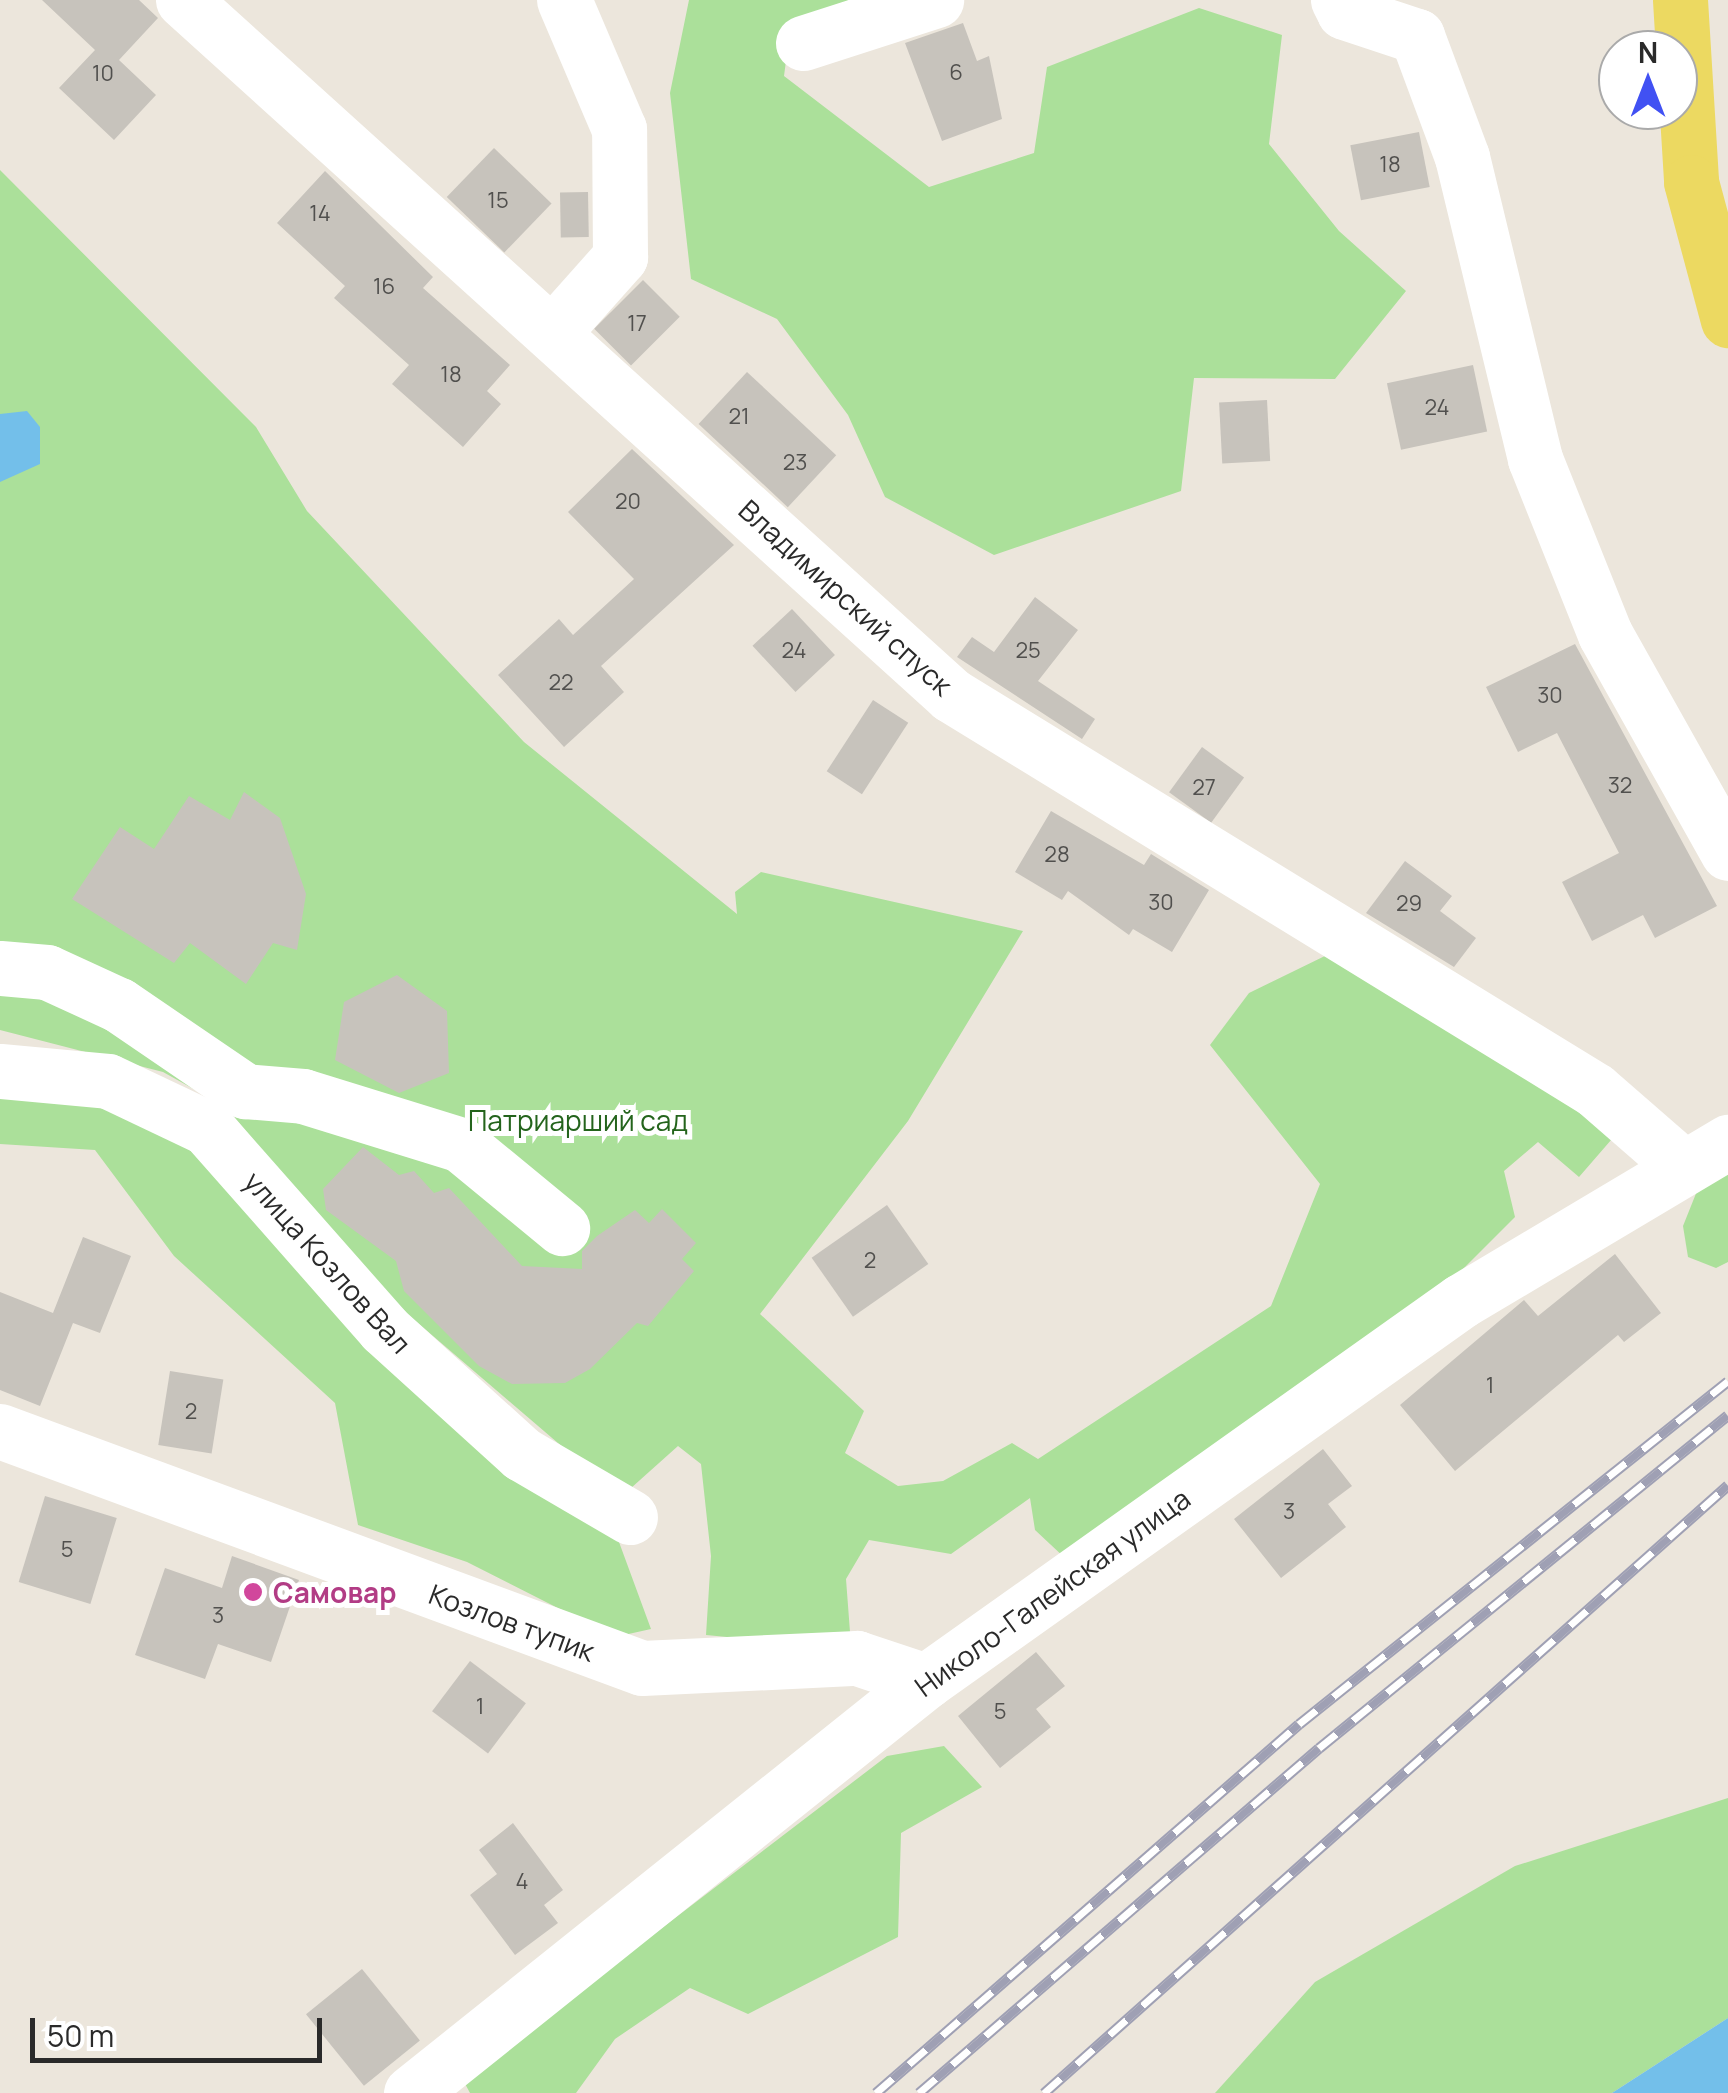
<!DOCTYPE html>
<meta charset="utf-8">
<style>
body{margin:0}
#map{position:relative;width:1728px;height:2093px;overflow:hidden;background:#ece6dc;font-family:Manrope,sans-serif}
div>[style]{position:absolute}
.green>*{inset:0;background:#abe09a}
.water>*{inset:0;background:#73bfea}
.building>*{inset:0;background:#c7c3bc;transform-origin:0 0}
.minor>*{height:55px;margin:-27.5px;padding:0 27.5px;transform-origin:27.5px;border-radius:27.5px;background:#fff}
.major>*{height:55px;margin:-27.5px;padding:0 27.5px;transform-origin:27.5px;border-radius:27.5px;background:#ecd961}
.rail>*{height:11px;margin-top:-5.5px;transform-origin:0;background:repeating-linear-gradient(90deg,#fff 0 22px,#9fa0b4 0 44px);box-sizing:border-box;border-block:2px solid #9fa0b4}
.dots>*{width:28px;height:28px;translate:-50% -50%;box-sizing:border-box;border:5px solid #fff;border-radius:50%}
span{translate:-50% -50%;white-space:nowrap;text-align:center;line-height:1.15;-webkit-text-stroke:10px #fff;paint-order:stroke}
.number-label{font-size:22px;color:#51504e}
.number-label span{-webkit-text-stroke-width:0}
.street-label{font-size:28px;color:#2a2a2a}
.park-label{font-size:28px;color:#24641c}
.hotel-label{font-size:28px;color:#b23c85;font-weight:700}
.left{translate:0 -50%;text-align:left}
.north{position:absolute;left:1598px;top:30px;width:100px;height:100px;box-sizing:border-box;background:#fff;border:2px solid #aaa;border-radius:50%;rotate:0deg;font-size:28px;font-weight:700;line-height:40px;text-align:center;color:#2a2a2a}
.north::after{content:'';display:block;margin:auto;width:35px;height:45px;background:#4151f3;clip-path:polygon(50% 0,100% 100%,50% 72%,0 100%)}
.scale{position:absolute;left:30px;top:2018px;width:292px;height:45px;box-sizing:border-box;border:5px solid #2a2a2a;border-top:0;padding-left:12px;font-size:30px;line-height:35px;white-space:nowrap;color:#2a2a2a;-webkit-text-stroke:8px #fff;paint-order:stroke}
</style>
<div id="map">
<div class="green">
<div style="clip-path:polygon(689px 0,849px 0,790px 31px,784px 76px,929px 187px,1034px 153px,1047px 67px,1199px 8px,1282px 35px,1269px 144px,1339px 231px,1406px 291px,1335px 379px,1194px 378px,1181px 491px,994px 555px,885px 497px,848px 415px,777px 319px,691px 279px,670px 93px)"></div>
<div style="clip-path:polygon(0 170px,256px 427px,307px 511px,524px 742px,737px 914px,735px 892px,761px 872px,1023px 931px,908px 1121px,760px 1314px,864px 1411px,845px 1453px,898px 1486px,943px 1481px,1012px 1443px,1038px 1459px,1271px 1306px,1320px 1184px,1210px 1045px,1249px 993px,1331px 953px,1618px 1132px,1579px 1177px,1538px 1142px,1504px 1171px,1515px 1217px,1436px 1296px,1066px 1559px,1035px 1530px,1030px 1498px,951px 1554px,869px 1540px,846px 1579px,850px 1632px,802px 1644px,706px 1635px,711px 1556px,701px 1464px,678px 1446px,621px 1497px,370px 1282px,226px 1107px,163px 1072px,0 1030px)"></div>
<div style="clip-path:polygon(0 1087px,143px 1116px,231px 1179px,612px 1523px,651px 1629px,615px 1637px,467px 1562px,358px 1525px,335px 1403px,174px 1256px,95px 1150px,0 1144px)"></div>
<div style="clip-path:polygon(1728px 1163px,1728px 1262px,1716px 1268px,1688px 1257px,1683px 1226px,1705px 1171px)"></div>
<div style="clip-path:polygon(944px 1746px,982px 1787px,901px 1833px,898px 1937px,748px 2014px,690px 1988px,615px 2039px,576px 2093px,470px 2093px,463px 2080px,887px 1756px)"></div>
<div style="clip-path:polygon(1728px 1798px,1728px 2018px,1612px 2093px,1215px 2093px,1315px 1982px,1515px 1866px)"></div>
</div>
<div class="water">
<div style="clip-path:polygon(27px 411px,40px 427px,40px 464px,0 482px,0 414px)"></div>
<div style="clip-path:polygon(1728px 2018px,1728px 2093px,1612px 2093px)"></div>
</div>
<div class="building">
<div style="clip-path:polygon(42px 0,139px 0,158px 18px,119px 60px,156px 95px,114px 140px,59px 88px,95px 50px)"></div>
<div style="clip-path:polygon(963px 23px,977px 61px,989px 56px,1002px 119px,942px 141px,905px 43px)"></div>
<div style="left:1419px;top:132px;width:56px;height:70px;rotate:79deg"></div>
<div style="left:494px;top:148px;width:80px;height:68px;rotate:44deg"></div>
<div style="clip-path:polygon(325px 171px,433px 277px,423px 288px,510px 365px,487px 391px,501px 404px,463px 447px,392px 384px,409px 365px,334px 298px,345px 286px,277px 223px)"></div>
<div style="left:588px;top:192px;width:45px;height:28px;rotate:89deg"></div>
<div style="left:643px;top:280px;width:52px;height:69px;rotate:45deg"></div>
<div style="left:1473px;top:365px;width:68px;height:88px;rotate:78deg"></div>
<div style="left:747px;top:372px;width:122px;height:71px;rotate:43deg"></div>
<div style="left:1267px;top:400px;width:61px;height:48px;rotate:87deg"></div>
<div style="clip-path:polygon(632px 449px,734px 545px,601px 666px,624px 692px,564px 747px,498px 675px,559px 619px,573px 635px,634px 579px,568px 512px)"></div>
<div style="clip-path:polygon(1035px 597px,1078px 630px,1038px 681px,1095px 719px,1082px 739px,957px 657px,972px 637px,994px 652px)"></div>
<div style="left:792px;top:609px;width:63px;height:54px;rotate:47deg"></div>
<div style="clip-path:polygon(1575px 644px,1717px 906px,1655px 938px,1643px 915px,1592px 941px,1562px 882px,1619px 853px,1557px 733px,1518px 752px,1486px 687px)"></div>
<div style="left:873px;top:700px;width:42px;height:85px;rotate:33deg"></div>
<div style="left:1202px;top:747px;width:52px;height:56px;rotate:36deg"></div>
<div style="clip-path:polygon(244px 792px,280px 818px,306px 894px,297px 950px,273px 943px,246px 984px,190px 943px,174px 963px,72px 899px,120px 827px,154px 849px,189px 796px,230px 820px)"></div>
<div style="clip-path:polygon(1051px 811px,1144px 865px,1151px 854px,1209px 890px,1172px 952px,1133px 929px,1129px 935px,1068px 891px,1062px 900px,1015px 872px)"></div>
<div style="clip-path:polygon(1405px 861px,1452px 896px,1440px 911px,1476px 938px,1454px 967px,1366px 913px)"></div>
<div style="clip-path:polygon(397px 975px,447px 1011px,449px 1073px,399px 1093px,335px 1060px,344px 1002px)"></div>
<div style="clip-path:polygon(363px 1147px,399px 1175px,414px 1171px,434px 1193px,449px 1188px,522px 1266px,582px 1269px,582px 1251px,597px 1236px,635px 1210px,649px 1223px,662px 1209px,696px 1243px,682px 1259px,694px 1271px,648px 1326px,637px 1323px,590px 1369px,565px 1383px,512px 1384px,479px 1366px,404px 1291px,396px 1261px,326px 1210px,323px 1189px)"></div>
<div style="left:887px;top:1205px;width:72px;height:92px;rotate:55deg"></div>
<div style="clip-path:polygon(83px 1237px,131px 1256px,100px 1333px,73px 1323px,40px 1406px,0 1390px,0 1292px,53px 1313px)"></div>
<div style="clip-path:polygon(1615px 1254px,1661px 1313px,1624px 1342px,1618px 1335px,1455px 1471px,1400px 1405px,1524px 1300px,1538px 1316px)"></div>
<div style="left:170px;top:1371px;width:54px;height:75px;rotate:9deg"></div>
<div style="clip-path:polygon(1323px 1449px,1352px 1486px,1328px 1504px,1346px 1527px,1281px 1578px,1234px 1519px)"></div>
<div style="left:45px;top:1496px;width:75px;height:90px;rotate:17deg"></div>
<div style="clip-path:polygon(232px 1556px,299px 1580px,271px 1662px,218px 1644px,205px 1679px,135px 1655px,165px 1568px,222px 1588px)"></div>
<div style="clip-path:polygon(1036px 1652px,1065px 1686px,1036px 1709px,1051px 1727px,1000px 1768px,958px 1716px)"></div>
<div style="left:470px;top:1661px;width:70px;height:63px;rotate:37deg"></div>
<div style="clip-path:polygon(513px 1823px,563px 1890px,544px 1905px,558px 1923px,515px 1955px,470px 1895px,497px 1874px,479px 1850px)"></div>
<div style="left:362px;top:1969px;width:92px;height:72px;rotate:51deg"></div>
</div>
<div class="minor">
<div style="left:183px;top:0;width:1036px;rotate:42.14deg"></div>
<div style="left:951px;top:695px;width:755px;rotate:31.52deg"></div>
<div style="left:1595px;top:1090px;width:113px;rotate:41deg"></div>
<div style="left:1338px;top:0;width:13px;rotate:63deg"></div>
<div style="left:1344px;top:12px;width:77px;rotate:18.2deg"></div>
<div style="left:1417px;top:36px;width:129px;rotate:69.6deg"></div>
<div style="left:1462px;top:157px;width:311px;rotate:76.4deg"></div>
<div style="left:1535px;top:459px;width:188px;rotate:68.2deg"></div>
<div style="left:1605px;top:634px;width:251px;rotate:60.7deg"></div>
<div style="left:803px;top:43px;width:140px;rotate:-17.9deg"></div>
<div style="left:555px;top:330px;width:98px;rotate:-48.3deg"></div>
<div style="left:620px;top:257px;width:128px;rotate:-90.4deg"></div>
<div style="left:619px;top:129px;width:140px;rotate:-113.1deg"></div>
<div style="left:0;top:968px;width:47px;rotate:4.9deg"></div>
<div style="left:47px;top:972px;width:79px;rotate:24.6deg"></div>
<div style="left:119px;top:1005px;width:153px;rotate:34.3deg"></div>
<div style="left:245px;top:1091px;width:58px;rotate:4.9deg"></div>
<div style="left:303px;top:1096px;width:165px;rotate:17.2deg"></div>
<div style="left:461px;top:1145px;width:131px;rotate:39.4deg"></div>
<div style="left:0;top:1071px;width:108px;rotate:5.3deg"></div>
<div style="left:108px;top:1081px;width:110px;rotate:25.4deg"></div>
<div style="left:207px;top:1128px;width:268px;rotate:48.6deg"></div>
<div style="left:384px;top:1329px;width:186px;rotate:42.2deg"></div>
<div style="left:522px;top:1454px;width:125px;rotate:30.3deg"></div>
<div style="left:0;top:1431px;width:684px;rotate:20.26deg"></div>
<div style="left:642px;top:1668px;width:215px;rotate:-2.7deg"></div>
<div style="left:857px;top:1658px;width:73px;rotate:18.4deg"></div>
<div style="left:411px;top:2093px;width:660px;rotate:-38.66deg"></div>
<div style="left:926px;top:1681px;width:656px;rotate:-35.39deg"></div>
<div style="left:1461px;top:1301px;width:311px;rotate:-30.8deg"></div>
</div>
<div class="major">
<div style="left:1680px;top:0;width:182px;rotate:86.5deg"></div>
<div style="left:1691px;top:182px;width:143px;rotate:75deg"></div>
</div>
<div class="rail">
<div style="left:876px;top:2093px;width:561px;rotate:-41.1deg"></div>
<div style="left:1299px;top:1724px;width:549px;rotate:-38.64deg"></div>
<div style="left:919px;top:2093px;width:528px;rotate:-40.78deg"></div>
<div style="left:1319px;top:1748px;width:527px;rotate:-39.15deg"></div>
<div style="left:1044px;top:2093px;width:915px;rotate:-41.63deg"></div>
</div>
<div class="dots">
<div style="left:253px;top:1592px;background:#d1479c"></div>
</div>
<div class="number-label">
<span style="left:956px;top:73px">6</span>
<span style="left:103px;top:74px">10</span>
<span style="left:1390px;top:165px">18</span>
<span style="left:498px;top:201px">15</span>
<span style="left:320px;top:214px">14</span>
<span style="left:384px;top:287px">16</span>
<span style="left:637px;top:324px">17</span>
<span style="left:451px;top:375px">18</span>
<span style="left:1437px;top:408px">24</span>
<span style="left:739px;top:417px">21</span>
<span style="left:795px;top:463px">23</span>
<span style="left:628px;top:502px">20</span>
<span style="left:794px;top:651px">24</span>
<span style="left:1028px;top:651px">25</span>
<span style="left:561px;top:683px">22</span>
<span style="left:1550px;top:696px">30</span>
<span style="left:1620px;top:786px">32</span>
<span style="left:1204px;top:788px">27</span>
<span style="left:1057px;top:855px">28</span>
<span style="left:1161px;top:903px">30</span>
<span style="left:1409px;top:904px">29</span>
<span style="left:870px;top:1261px">2</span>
<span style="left:1490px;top:1386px">1</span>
<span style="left:191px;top:1412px">2</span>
<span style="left:1289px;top:1512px">3</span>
<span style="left:67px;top:1550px">5</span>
<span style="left:218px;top:1616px">3</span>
<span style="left:480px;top:1707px">1</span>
<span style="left:1000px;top:1712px">5</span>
<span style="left:522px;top:1882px">4</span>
</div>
<div class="street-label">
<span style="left:846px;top:597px;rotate:42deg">Владимирский спуск</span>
<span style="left:328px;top:1262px;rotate:48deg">улица Козлов Вал</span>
<span style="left:1052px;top:1592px;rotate:-36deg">Николо-Галейская улица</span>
<span style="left:512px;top:1622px;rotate:20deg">Козлов тупик</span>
</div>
<div class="park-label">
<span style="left:578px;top:1120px">Патриарший сад</span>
</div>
<div class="hotel-label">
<span class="left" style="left:273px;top:1592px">Самовар</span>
</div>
<div class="north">N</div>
<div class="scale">50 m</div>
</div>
